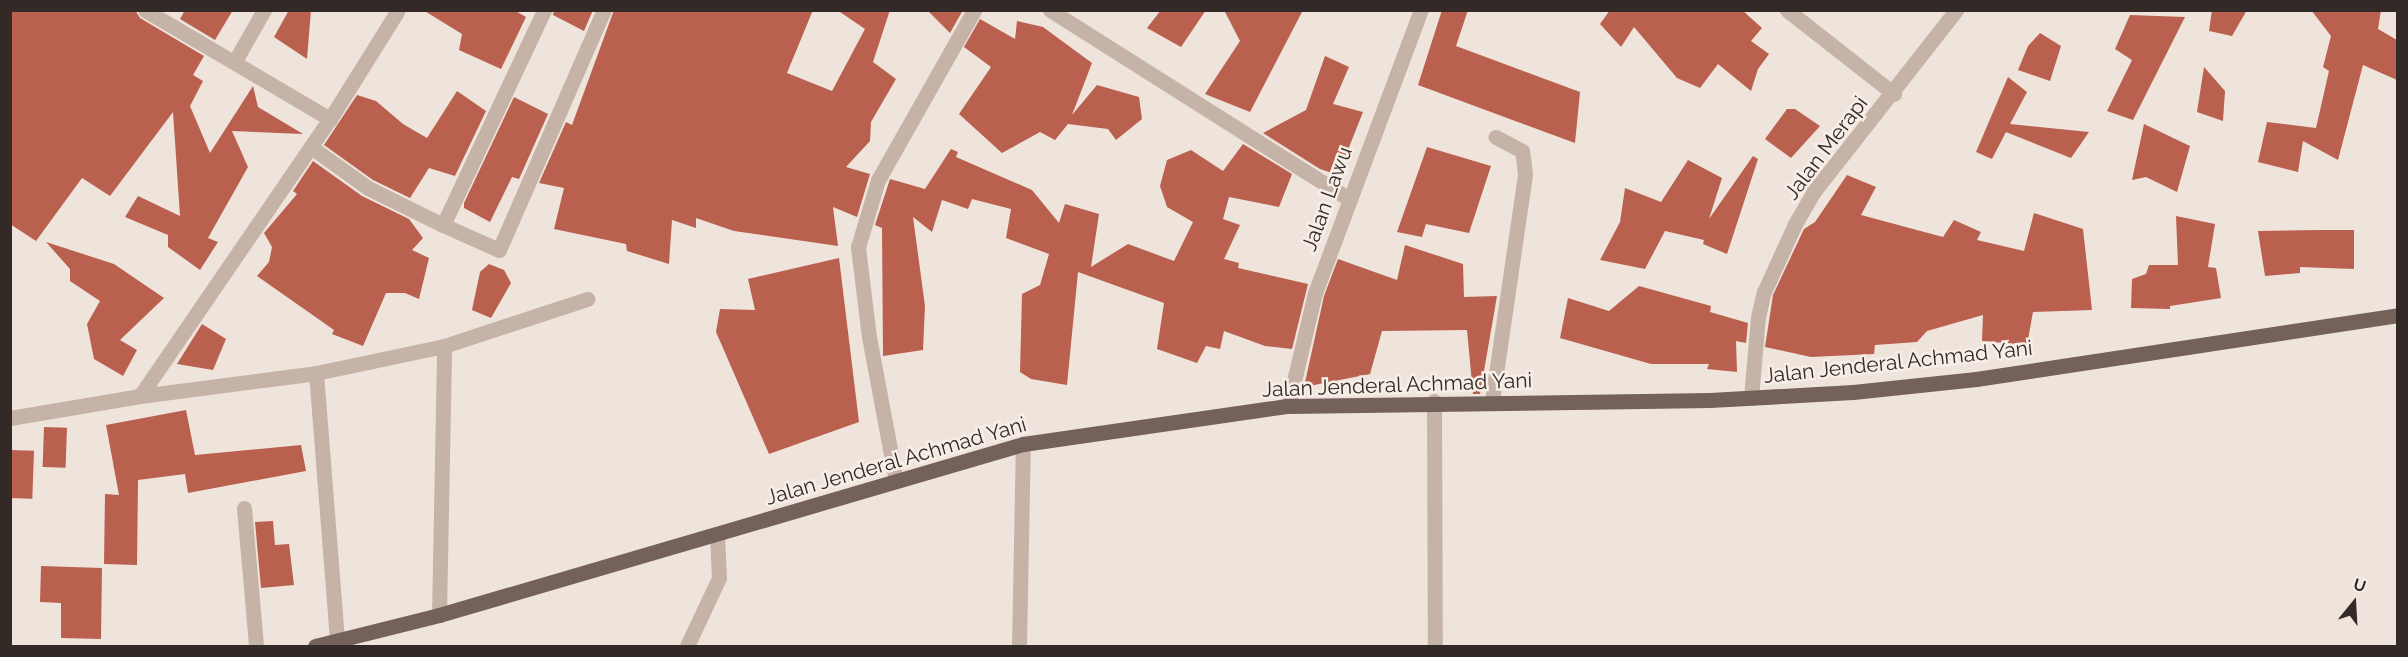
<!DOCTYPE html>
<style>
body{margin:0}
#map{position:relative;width:2408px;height:657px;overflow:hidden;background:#efe4db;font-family:Raleway,sans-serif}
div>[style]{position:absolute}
.building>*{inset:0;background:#ba604e;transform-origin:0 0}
.minor>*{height:15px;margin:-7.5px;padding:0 7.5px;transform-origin:7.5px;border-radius:7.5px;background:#c6b3a8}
.major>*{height:15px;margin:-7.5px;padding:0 7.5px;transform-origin:7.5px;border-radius:7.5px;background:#74615a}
span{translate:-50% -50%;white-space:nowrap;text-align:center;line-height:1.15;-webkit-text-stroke:5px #f7eee7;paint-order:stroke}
.street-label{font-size:21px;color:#332a27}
.frame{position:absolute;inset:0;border:12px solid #332a27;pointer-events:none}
.north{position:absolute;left:2324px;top:573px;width:60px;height:60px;-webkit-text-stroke:4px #f7eee7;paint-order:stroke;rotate:18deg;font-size:16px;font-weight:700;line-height:24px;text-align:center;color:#332a27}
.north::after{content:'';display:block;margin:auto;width:21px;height:27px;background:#332a27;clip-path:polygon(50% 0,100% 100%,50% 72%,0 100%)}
</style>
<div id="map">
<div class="building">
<div style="clip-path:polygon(10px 10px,135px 10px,140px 18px,204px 56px,193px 75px,203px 81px,190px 106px,210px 153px,253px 86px,258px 107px,303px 134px,232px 131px,248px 167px,208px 238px,218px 242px,200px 270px,168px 247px,168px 235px,125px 217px,138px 196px,180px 216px,173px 112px,110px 196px,82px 178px,36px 241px,10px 224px)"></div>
<div style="clip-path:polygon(185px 10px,233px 10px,215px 40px,180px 19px)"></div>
<div style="clip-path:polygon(289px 10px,311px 10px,307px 59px,274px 37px)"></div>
<div style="clip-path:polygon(423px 10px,514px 10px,526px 17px,501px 69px,459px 50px,462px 34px)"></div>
<div style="clip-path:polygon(554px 10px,593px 10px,584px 31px,553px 15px)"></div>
<div style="clip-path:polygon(614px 10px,813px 10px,787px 73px,832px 91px,865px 29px,837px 10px,890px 10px,873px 62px,896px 79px,871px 122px,870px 141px,846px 167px,870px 174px,857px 217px,833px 207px,838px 246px,734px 231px,696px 218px,696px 228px,672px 220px,669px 264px,627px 251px,626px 244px,554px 229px,564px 188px,539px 183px,566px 122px,572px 125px)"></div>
<div style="clip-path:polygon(927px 10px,963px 10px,950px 33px)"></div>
<div style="clip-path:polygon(1161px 10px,1206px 10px,1181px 47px,1147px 28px)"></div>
<div style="clip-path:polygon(1224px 10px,1303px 10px,1250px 112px,1205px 94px,1240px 41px)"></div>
<div style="clip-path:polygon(1442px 10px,1468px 10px,1456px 46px,1580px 92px,1575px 143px,1418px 85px)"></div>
<div style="clip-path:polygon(1610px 10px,1742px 10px,1762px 28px,1751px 41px,1769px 54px,1758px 69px,1751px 91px,1718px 64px,1700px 88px,1677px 78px,1634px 27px,1621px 47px,1600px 24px)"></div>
<div style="clip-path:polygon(2212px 10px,2247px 10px,2232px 36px,2209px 31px)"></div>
<div style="clip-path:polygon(2311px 10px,2381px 10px,2378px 29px,2397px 40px,2397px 80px,2363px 65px,2338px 160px,2303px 141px,2298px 172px,2258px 162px,2267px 122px,2316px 128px,2329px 71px,2323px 67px,2331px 36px)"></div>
<div style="clip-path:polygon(2130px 15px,2185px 17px,2133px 120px,2107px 111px,2132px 60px,2115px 49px)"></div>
<div style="clip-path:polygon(980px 19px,1015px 39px,1017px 21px,1043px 27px,1092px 63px,1072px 115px,1097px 85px,1139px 97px,1142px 119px,1116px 140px,1108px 129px,1068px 124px,1055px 140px,1040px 132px,1002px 153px,959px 114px,991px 67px,964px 47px)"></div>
<div style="clip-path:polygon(2040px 33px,2061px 46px,2050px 81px,2018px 70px,2028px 46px)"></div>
<div style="clip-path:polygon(1325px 56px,1349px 67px,1333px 104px,1363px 112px,1338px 175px,1320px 169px,1263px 133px,1306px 110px)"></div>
<div style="clip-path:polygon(2204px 67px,2225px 91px,2223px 121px,2197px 112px)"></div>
<div style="clip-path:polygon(2008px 77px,2027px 92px,2010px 124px,2089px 132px,2071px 158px,2006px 132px,1992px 159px,1976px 152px)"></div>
<div style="clip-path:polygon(457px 91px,486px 111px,455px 176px,429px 168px,410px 198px,373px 180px,324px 145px,357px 95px,376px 101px,403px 124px,427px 138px)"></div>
<div style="clip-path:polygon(514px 97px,548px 114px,519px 179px,512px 177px,490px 222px,464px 208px,464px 203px)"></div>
<div style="clip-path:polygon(1787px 109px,1795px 109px,1820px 126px,1791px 158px,1765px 139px)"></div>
<div style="clip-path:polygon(2144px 124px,2190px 146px,2177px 192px,2146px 177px,2132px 180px)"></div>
<div style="clip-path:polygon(1243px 144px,1292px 174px,1279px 207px,1229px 197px,1223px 219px,1240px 225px,1224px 259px,1239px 263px,1238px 268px,1308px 284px,1292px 349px,1265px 346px,1224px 331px,1220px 349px,1206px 346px,1197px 363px,1157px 349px,1164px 303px,1078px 272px,1067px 385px,1031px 379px,1020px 372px,1022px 294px,1040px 285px,1049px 254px,1006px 238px,1011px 209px,972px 199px,968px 209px,942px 200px,932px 232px,913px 217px,925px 306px,923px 350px,883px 356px,882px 228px,875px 225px,890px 179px,925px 189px,951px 149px,958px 152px,956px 157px,1032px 190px,1059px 223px,1065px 204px,1099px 214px,1091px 267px,1128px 244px,1174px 261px,1193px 222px,1167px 207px,1160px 186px,1167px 160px,1191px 150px,1223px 171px)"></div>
<div style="clip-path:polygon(1427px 147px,1491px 166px,1469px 233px,1426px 224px,1422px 237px,1397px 232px)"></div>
<div style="clip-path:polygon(1753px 156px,1758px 159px,1727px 254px,1703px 244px,1704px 240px,1665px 231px,1645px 269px,1600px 260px,1620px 222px,1625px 188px,1661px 202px,1688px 160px,1722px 178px,1709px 219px)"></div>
<div style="clip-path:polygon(313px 161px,362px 196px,409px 219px,423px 238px,412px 250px,429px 258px,419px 299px,405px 293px,386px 293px,363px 346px,332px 334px,334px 330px,257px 276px,269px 262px,272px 247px,264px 233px,297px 194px,293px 191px)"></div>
<div style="clip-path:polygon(1847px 175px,1876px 187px,1861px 215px,1943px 237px,1954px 220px,1981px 232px,1977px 240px,2024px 251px,2034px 213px,2083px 229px,2092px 310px,2033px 312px,2027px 345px,1982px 341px,1983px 315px,1927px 331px,1917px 342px,1875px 345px,1874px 354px,1811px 357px,1765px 347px,1773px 295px,1804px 229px,1815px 222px)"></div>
<div style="clip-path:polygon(2176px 216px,2215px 224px,2208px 267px,2216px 268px,2221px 298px,2170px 306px,2170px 309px,2131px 308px,2132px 279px,2146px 274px,2149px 265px,2178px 265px)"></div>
<div style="clip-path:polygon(2321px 230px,2354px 230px,2354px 269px,2300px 267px,2300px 273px,2265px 276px,2258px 231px)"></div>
<div style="clip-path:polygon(46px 242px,114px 264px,164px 298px,120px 340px,137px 350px,123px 376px,94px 359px,87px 324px,100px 301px,70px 281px,70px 269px)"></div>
<div style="clip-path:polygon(1405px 245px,1463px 264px,1464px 297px,1497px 296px,1480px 394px,1473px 394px,1467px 330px,1382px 331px,1370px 374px,1304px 387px,1324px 296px,1338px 259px,1397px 280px)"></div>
<div style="clip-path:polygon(839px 258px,859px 422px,769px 454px,716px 332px,720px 309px,755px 310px,748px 279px)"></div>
<div style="clip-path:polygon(489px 264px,504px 270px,511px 283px,491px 318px,472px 310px,480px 272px)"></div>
<div style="clip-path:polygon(1639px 286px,1711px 306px,1710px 312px,1748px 323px,1746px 343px,1736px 341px,1737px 372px,1707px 369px,1709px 364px,1651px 364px,1560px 338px,1568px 298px,1609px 311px)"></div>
<div style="clip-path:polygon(202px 324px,226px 339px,213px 370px,177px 364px)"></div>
<div style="clip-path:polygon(186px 410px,195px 455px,301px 445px,306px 471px,188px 493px,185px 474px,138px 480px,137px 565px,104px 564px,105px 494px,119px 495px,106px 425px)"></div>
<div style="left:44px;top:427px;width:23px;height:40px;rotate:2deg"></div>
<div style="left:10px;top:450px;width:24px;height:48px;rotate:2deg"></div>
<div style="clip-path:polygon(273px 521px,275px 545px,289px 544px,294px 585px,261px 588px,255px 522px)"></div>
<div style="clip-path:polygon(41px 566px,102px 568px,101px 639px,61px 638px,61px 603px,40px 602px)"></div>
</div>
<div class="minor">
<div style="left:145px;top:10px;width:215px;rotate:30.5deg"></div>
<div style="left:1050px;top:10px;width:354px;rotate:32.3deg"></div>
<div style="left:1787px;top:10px;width:136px;rotate:38.1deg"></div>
<div style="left:235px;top:61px;width:59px;rotate:-60.4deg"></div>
<div style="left:311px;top:147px;width:70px;rotate:35.7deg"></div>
<div style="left:368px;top:188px;width:84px;rotate:26.3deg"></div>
<div style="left:443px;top:225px;width:238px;rotate:-64.8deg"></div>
<div style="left:443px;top:225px;width:61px;rotate:24.1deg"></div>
<div style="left:499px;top:250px;width:262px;rotate:-66.4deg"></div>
<div style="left:316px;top:373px;width:270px;rotate:85.5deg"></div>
<div style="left:140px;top:396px;width:336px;rotate:-55.6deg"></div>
<div style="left:330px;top:119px;width:128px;rotate:-58deg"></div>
<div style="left:1751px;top:398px;width:81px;rotate:-85.1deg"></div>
<div style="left:1758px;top:317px;width:26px;rotate:-77deg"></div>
<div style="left:1764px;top:292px;width:75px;rotate:-65.5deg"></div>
<div style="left:1795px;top:224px;width:39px;rotate:-60deg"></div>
<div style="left:1815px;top:190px;width:229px;rotate:-51.9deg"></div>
<div style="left:1434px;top:401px;width:245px;rotate:89.8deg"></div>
<div style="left:1492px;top:401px;width:229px;rotate:-81.7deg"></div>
<div style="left:1525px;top:174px;width:23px;rotate:-97deg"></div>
<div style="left:1522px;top:151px;width:30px;rotate:-152deg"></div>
<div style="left:1288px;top:406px;width:116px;rotate:-76.6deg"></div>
<div style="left:1315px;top:293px;width:302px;rotate:-69.5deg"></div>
<div style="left:10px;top:418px;width:132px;rotate:-9.6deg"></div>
<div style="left:140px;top:396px;width:177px;rotate:-7.4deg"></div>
<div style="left:316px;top:373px;width:131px;rotate:-11.9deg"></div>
<div style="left:896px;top:481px;width:147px;rotate:-100.6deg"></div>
<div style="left:869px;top:337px;width:91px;rotate:-97deg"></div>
<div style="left:858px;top:247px;width:70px;rotate:-73.4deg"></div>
<div style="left:878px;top:180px;width:195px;rotate:-60.5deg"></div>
<div style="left:244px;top:508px;width:139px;rotate:85deg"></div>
<div style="left:439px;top:615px;width:269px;rotate:-88.9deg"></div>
<div style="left:444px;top:346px;width:151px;rotate:-18.2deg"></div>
<div style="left:687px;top:646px;width:75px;rotate:-64.8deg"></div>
<div style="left:719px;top:578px;width:44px;rotate:-92.6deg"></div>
<div style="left:1019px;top:646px;width:202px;rotate:-88.9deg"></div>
</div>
<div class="major">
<div style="left:315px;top:646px;width:128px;rotate:-14deg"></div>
<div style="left:439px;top:615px;width:609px;rotate:-16.32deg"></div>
<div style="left:1023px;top:444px;width:268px;rotate:-8.2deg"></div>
<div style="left:1288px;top:406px;width:422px;rotate:-0.8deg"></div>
<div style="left:1710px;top:400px;width:143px;rotate:-3.2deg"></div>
<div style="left:1853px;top:392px;width:124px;rotate:-6deg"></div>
<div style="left:1976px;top:379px;width:427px;rotate:-8.6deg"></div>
</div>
<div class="street-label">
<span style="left:1826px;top:148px;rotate:-53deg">Jalan Merapi</span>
<span style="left:1327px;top:199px;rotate:-70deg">Jalan Lawu</span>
<span style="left:1898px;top:362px;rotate:-6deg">Jalan Jenderal Achmad Yani</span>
<span style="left:1397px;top:385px;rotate:-2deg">Jalan Jenderal Achmad Yani</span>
<span style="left:896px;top:461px;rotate:-16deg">Jalan Jenderal Achmad Yani</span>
</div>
<div class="frame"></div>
<div class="north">U</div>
</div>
